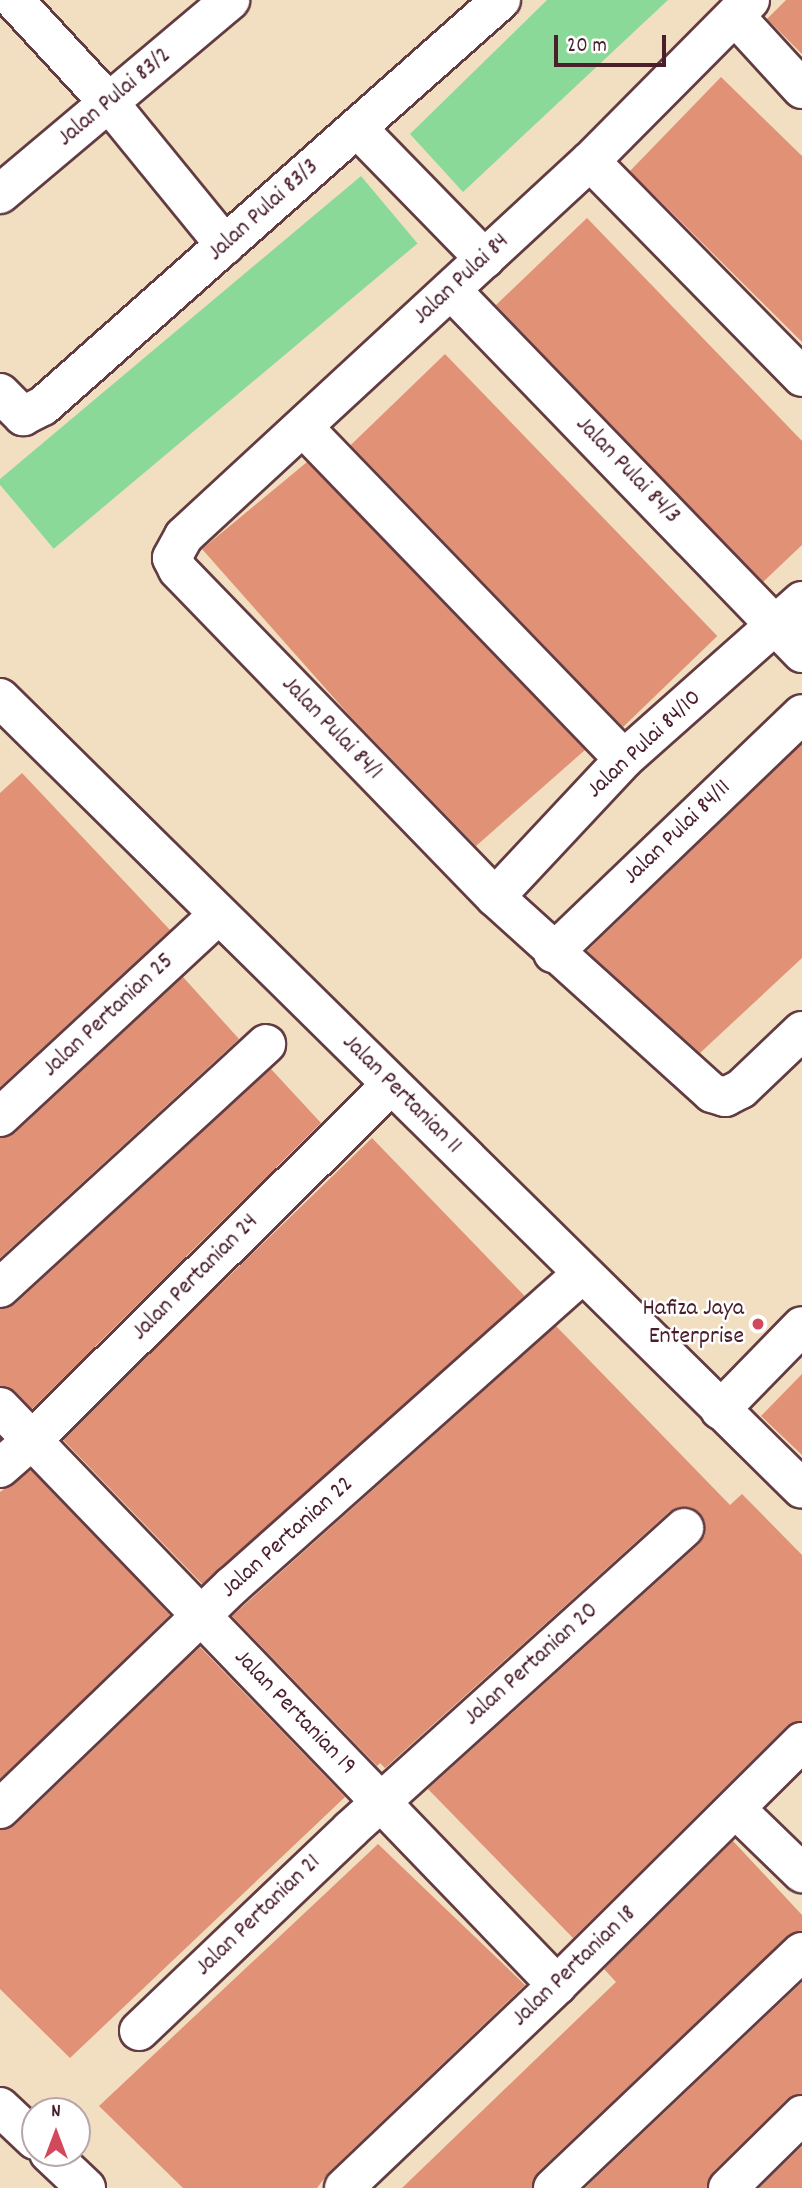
<!DOCTYPE html>
<style>
body{margin:0}
#map{position:relative;width:802px;height:2188px;overflow:hidden;background:#f2dfc1;font-family:Dekko,sans-serif}
div>[style]{position:absolute}
.green>*{inset:0;background:#8bd998;transform-origin:0 0}
.building>*{inset:0;background:#e09176;transform-origin:0 0}
.roads{filter:drop-shadow(2px 0 #633c42) drop-shadow(-2px 0 #633c42) drop-shadow(0 2px #633c42) drop-shadow(0 -2px #633c42)}
.minor>*{height:38px;margin:-19px;padding:0 19px;transform-origin:19px;border-radius:19px;background:#fff}
.dots>*{width:19px;height:19px;translate:-50% -50%;box-sizing:border-box;border:4px solid #fff;border-radius:50%}
span{translate:-50% -50%;white-space:nowrap;text-align:center;line-height:1.15;-webkit-text-stroke:5px #fff;paint-order:stroke}
.street-label{font-size:24px;color:#4a1f2b}
.poi-label{font-size:24px;color:#4a1f2b}
.right{translate:-100% -50%;text-align:right}
.north{position:absolute;left:21px;top:2097px;width:70px;height:70px;box-sizing:border-box;background:#fff;border:2px solid #b7a5aa;border-radius:50%;rotate:0deg;font-size:19px;font-weight:700;line-height:28px;text-align:center;color:#4a1f2b}
.north::after{content:'';display:block;margin:auto;width:24px;height:32px;background:#d1495b;clip-path:polygon(50% 0,100% 100%,50% 72%,0 100%)}
.scale{position:absolute;left:554px;top:35px;width:112px;height:32px;box-sizing:border-box;border:4px solid #4a1f2b;border-top:0;padding-left:9px;font-size:21px;line-height:24px;white-space:nowrap;color:#4a1f2b;-webkit-text-stroke:5px #fff;paint-order:stroke}
</style>
<div id="map">
<div class="green">
<div style="clip-path:polygon(547px 0,668px 0,463px 192px,410px 134px)"></div>
<div style="left:361px;top:176px;width:88px;height:475px;rotate:50deg"></div>
</div>
<div class="building">
<div style="clip-path:polygon(786px 0,802px 0,802px 54px,767px 19px)"></div>
<div style="clip-path:polygon(721px 77px,802px 156px,802px 342px,630px 171px)"></div>
<div style="clip-path:polygon(587px 218px,802px 441px,802px 545px,763px 582px,496px 305px)"></div>
<div style="left:445px;top:354px;width:392px;height:131px;rotate:46deg"></div>
<div style="clip-path:polygon(307px 462px,585px 750px,476px 846px,350px 716px,202px 549px)"></div>
<div style="clip-path:polygon(802px 744px,802px 958px,700px 1053px,587px 951px)"></div>
<div style="clip-path:polygon(22px 773px,170px 930px,0 1087px,0 793px)"></div>
<div style="clip-path:polygon(183px 977px,239px 1039px,0 1258px,0 1138px,15px 1133px)"></div>
<div style="clip-path:polygon(271px 1069px,321px 1123px,32px 1409px,15px 1391px,0 1386px,0 1309px,15px 1304px)"></div>
<div style="left:372px;top:1138px;width:220px;height:432px;rotate:46deg"></div>
<div style="clip-path:polygon(556px 1326px,730px 1505px,742px 1494px,802px 1555px,802px 1721px,787px 1726px,573px 1938px,428px 1789px,699px 1544px,705px 1535px,705px 1524px,700px 1513px,690px 1507px,680px 1507px,669px 1512px,385px 1768px,380px 1763px,377px 1766px,232px 1616px)"></div>
<div style="clip-path:polygon(802px 1374px,802px 1455px,761px 1416px)"></div>
<div style="clip-path:polygon(31px 1470px,170px 1615px,0 1779px,0 1492px)"></div>
<div style="clip-path:polygon(200px 1647px,345px 1797px,70px 2058px,0 1989px,0 1830px,15px 1825px)"></div>
<div style="clip-path:polygon(733px 1841px,802px 1915px,802px 1931px,787px 1936px,538px 2172px,532px 2188px,402px 2188px,616px 1982px,604px 1969px)"></div>
<div style="clip-path:polygon(378px 1844px,525px 1985px,329px 2172px,317px 2188px,183px 2188px,99px 2106px)"></div>
<div style="clip-path:polygon(802px 1982px,802px 2094px,787px 2099px,713px 2172px,707px 2188px,585px 2188px)"></div>
<div style="clip-path:polygon(802px 2146px,802px 2188px,759px 2188px)"></div>
</div>
<div class="roads">
<div class="minor">
<div style="left:14px;top:0;width:142px;rotate:47.3deg"></div>
<div style="left:110px;top:104px;width:182px;rotate:50.8deg"></div>
<div style="left:750px;top:0;width:227px;rotate:134.8deg"></div>
<div style="left:590px;top:161px;width:553px;rotate:137.27deg"></div>
<div style="left:184px;top:536px;width:25px;rotate:119deg"></div>
<div style="left:172px;top:558px;width:13px;rotate:63deg"></div>
<div style="left:178px;top:570px;width:455px;rotate:45.9deg"></div>
<div style="left:495px;top:897px;width:292px;rotate:42.1deg"></div>
<div style="left:712px;top:1093px;width:14px;rotate:17deg"></div>
<div style="left:725px;top:1097px;width:18px;rotate:-27deg"></div>
<div style="left:741px;top:1089px;width:84px;rotate:-43.6deg"></div>
<div style="left:735px;top:16px;width:99px;rotate:47.5deg"></div>
<div style="left:357px;top:128px;width:183px;rotate:45.7deg"></div>
<div style="left:590px;top:161px;width:303px;rotate:45.5deg"></div>
<div style="left:0;top:194px;width:301px;rotate:-40.1deg"></div>
<div style="left:451px;top:290px;width:505px;rotate:45.96deg"></div>
<div style="left:0;top:393px;width:33px;rotate:45deg"></div>
<div style="left:23px;top:416px;width:22px;rotate:-27deg"></div>
<div style="left:43px;top:406px;width:612px;rotate:-41.56deg"></div>
<div style="left:304px;top:428px;width:460px;rotate:46deg"></div>
<div style="left:0;top:698px;width:1126px;rotate:44.6deg"></div>
<div style="left:495px;top:897px;width:189px;rotate:-46.9deg"></div>
<div style="left:624px;top:759px;width:238px;rotate:-41.6deg"></div>
<div style="left:553px;top:953px;width:345px;rotate:-43.8deg"></div>
<div style="left:0;top:1117px;width:297px;rotate:-42.8deg"></div>
<div style="left:0;top:1288px;width:361px;rotate:-42.5deg"></div>
<div style="left:0;top:1407px;width:803px;rotate:46.06deg"></div>
<div style="left:720px;top:1410px;width:117px;rotate:-45.7deg"></div>
<div style="left:0;top:1468px;width:41px;rotate:-41.1deg"></div>
<div style="left:31px;top:1441px;width:506px;rotate:-44.68deg"></div>
<div style="left:0;top:1809px;width:323px;rotate:-43.9deg"></div>
<div style="left:233px;top:1585px;width:467px;rotate:-41.7deg"></div>
<div style="left:737px;top:1810px;width:91px;rotate:44.1deg"></div>
<div style="left:139px;top:2031px;width:293px;rotate:-43.6deg"></div>
<div style="left:351px;top:1829px;width:449px;rotate:-42.1deg"></div>
<div style="left:0;top:2107px;width:48px;rotate:43.3deg"></div>
<div style="left:49px;top:2153px;width:51px;rotate:43.4deg"></div>
<div style="left:344px;top:2188px;width:294px;rotate:-43.6deg"></div>
<div style="left:557px;top:1985px;width:345px;rotate:-44.8deg"></div>
<div style="left:553px;top:2188px;width:343px;rotate:-43.5deg"></div>
<div style="left:728px;top:2188px;width:104px;rotate:-44.6deg"></div>
</div>
</div>
<div class="dots">
<div style="left:758px;top:1324px;background:#d1495b"></div>
</div>
<div class="street-label">
<span style="left:115px;top:98px;rotate:-40deg">Jalan Pulai 83/2</span>
<span style="left:264px;top:211px;rotate:-42deg">Jalan Pulai 83/3</span>
<span style="left:462px;top:280px;rotate:-43deg">Jalan Pulai 84</span>
<span style="left:627px;top:471px;rotate:46deg">Jalan Pulai 84/3</span>
<span style="left:331px;top:729px;rotate:46deg">Jalan Pulai 84/1</span>
<span style="left:645px;top:745px;rotate:-43deg">Jalan Pulai 84/10</span>
<span style="left:678px;top:833px;rotate:-44deg">Jalan Pulai 84/11</span>
<span style="left:109px;top:1016px;rotate:-43deg">Jalan Pertanian 25</span>
<span style="left:401px;top:1095px;rotate:45deg">Jalan Pertanian 11</span>
<span style="left:196px;top:1278px;rotate:-45deg">Jalan Pertanian 24</span>
<span style="left:288px;top:1538px;rotate:-42deg">Jalan Pertanian 22</span>
<span style="left:532px;top:1665px;rotate:-42deg">Jalan Pertanian 20</span>
<span style="left:294px;top:1713px;rotate:46deg">Jalan Pertanian 19</span>
<span style="left:259px;top:1916px;rotate:-44deg">Jalan Pertanian 21</span>
<span style="left:575px;top:1967px;rotate:-44deg">Jalan Pertanian 18</span>
</div>
<div class="poi-label">
<span class="right" style="left:744px;top:1324px">Hafiza Jaya<br>Enterprise</span>
</div>
<div class="north">N</div>
<div class="scale">20 m</div>
</div>
